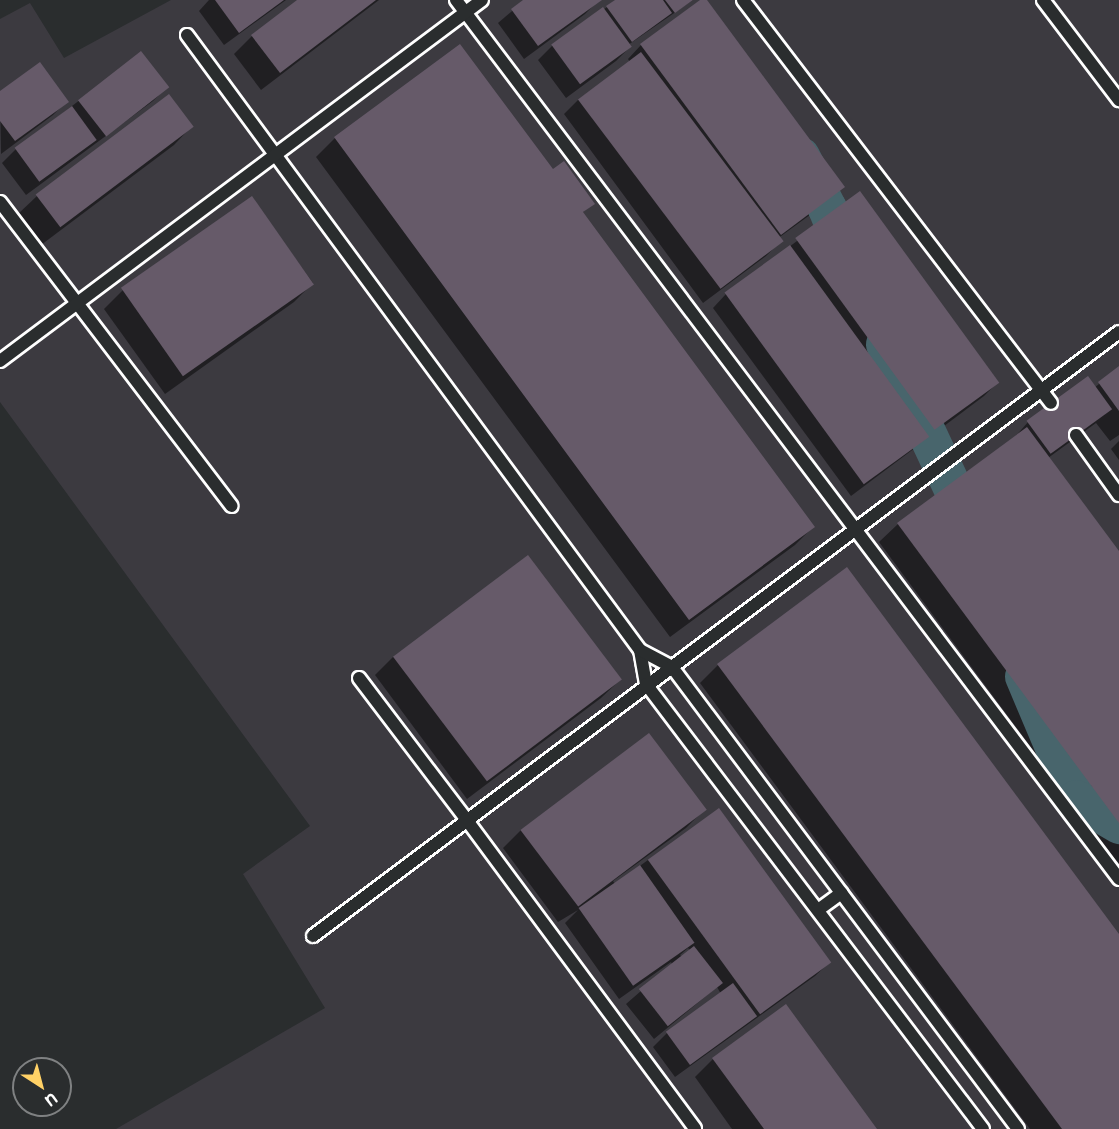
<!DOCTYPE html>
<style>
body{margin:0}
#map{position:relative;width:1119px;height:1129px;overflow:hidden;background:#2a2d2e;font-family:Mali,sans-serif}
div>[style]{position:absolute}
.built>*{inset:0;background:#3c3a40}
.shadow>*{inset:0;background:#0007}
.river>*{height:39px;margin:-19.5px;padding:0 19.5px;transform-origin:19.5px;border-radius:19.5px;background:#48656c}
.building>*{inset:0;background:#665a69;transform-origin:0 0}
.roads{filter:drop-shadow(2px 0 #fff) drop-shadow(-2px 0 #fff) drop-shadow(0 2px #fff) drop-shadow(0 -2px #fff)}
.service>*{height:12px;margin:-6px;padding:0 6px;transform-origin:6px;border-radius:6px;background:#2a2d2e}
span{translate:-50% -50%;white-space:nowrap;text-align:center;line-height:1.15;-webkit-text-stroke:4.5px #2a2d2e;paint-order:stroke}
.north{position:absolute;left:12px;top:1057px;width:60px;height:60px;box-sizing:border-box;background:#2a2d2e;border:2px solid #7f8182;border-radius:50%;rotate:144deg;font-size:16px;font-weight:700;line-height:24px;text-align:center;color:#fff}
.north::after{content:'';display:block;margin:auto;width:21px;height:27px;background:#ffd166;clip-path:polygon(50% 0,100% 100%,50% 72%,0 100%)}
</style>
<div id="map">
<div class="built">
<div style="clip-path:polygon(171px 0,1119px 0,1119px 1129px,116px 1129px,325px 1008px,243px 874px,310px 826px,0 402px,0 19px,30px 3px,64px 58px)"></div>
</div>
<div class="shadow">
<div style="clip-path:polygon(209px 0,286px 0,224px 45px,199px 11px)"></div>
<div style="clip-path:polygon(300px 0,379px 0,261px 90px,234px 54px,252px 36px)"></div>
<div style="clip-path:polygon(525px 0,599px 0,585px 14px,524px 59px,498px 23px)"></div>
<div style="clip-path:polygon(617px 0,693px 0,628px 45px,630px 47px,616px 61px,566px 98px,538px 60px,552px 46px)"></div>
<div style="clip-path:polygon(702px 0,843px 187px,829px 201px,777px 239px,780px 242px,766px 256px,703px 303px,564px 114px,578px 100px,630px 62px,628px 59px,641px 45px)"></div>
<div style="clip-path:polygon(460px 46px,552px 172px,593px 203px,582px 213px,813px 527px,795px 545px,670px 637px,316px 157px,335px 138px)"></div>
<div style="clip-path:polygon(141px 53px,167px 87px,153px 101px,26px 195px,2px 163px,16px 149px)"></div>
<div style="clip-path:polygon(0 93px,67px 101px,53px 115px,1px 154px)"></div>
<div style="clip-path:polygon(169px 96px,192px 126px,174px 145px,41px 245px,18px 214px,37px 196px)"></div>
<div style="clip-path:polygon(860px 194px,998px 382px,984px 396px,851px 496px,713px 308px,726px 294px)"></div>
<div style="clip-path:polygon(252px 198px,313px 283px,294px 302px,165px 394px,104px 309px,123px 290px)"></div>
<div style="clip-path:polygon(1119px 368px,1119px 435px,1110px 441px,1096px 423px,1048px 458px,1119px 554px,1119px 866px,879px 542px,898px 524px,1015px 437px,1028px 422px,1094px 388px)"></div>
<div style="clip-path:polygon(1119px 441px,1119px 460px,1111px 449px)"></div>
<div style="clip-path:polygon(393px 657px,620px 680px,601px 698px,467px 799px,375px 675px)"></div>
<div style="clip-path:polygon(718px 665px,1119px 937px,1119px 1129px,1030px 1129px,700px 683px)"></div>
<div style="clip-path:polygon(evenodd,704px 810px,686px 828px,613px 881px,615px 884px,648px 860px,829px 963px,815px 976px,675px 1077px,653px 1047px,667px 1033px,721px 994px,717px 987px,654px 1039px,626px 1004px,672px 964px,671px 962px,619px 999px,565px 923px,578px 910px,558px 922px,503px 848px,521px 830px,704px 810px,688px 948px,690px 950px,682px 957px,680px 955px,688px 948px)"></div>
<div style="clip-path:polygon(713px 1059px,875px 1129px,732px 1129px,695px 1077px)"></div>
</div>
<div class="river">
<div style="left:800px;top:156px;width:59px;rotate:62.6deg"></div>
<div style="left:827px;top:208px;width:59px;rotate:68.2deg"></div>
<div style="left:885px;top:344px;width:205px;rotate:64.9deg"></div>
<div style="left:1024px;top:676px;width:134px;rotate:67.1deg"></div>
<div style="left:1076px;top:799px;width:50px;rotate:30.2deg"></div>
</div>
<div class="building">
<div style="clip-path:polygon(215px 0,284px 0,239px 33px)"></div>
<div style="clip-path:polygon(297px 0,376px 0,280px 73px,251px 35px)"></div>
<div style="clip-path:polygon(523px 0,602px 0,538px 46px,511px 9px)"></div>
<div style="clip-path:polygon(615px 0,663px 0,672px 13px,632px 42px,606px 6px)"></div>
<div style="clip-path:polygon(665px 0,693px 0,675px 13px)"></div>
<div style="clip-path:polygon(700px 0,707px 0,845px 187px,781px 235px,640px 44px)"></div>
<div style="left:603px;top:7px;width:49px;height:64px;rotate:54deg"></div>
<div style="clip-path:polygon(460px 44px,553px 169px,564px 161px,595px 204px,583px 212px,815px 527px,689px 620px,334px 137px)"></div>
<div style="left:141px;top:51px;width:46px;height:80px;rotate:52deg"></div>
<div style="left:641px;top:52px;width:237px;height:79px;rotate:53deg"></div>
<div style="clip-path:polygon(40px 62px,69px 102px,15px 141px,0 121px,0 91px)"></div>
<div style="left:169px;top:94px;width:41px;height:167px;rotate:53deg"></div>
<div style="left:72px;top:106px;width:42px;height:71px;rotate:54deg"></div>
<div style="left:860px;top:191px;width:237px;height:80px;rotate:54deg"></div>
<div style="left:252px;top:196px;width:108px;height:160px;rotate:55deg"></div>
<div style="left:790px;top:245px;width:237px;height:81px;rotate:54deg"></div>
<div style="clip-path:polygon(1119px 366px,1119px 411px,1098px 382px)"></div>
<div style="left:1088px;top:376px;width:41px;height:76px;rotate:54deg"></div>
<div style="clip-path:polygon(1027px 427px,1119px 551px,1119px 823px,897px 523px)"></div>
<div style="left:528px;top:555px;width:156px;height:169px;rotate:53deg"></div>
<div style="clip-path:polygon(847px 567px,1119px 934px,1119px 1129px,1062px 1129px,717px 664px)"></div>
<div style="left:649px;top:733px;width:96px;height:161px;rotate:53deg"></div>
<div style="left:719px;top:808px;width:191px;height:88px;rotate:54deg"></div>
<div style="left:640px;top:865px;width:95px;height:75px;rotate:55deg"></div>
<div style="left:694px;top:946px;width:47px;height:70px;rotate:52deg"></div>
<div style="left:733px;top:983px;width:41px;height:83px;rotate:54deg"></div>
<div style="clip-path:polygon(786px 1004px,877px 1129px,764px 1129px,712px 1058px)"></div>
</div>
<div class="roads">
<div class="service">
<div style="left:456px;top:0;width:1101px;rotate:52.97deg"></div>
<div style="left:743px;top:0;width:507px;rotate:52.61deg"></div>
<div style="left:1043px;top:0;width:126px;rotate:52.8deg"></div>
<div style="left:187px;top:35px;width:764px;rotate:53.63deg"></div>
<div style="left:640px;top:650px;width:35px;rotate:80deg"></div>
<div style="left:646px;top:684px;width:558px;rotate:52.86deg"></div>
<div style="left:0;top:202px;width:382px;rotate:52.7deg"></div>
<div style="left:0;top:361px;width:602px;rotate:-36.83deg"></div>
<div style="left:1076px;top:435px;width:74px;rotate:54.4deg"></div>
<div style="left:640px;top:650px;width:36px;rotate:28deg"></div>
<div style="left:672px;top:667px;width:577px;rotate:53.17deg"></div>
<div style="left:359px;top:678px;width:177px;rotate:52.8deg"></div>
<div style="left:466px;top:819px;width:385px;rotate:53.5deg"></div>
<div style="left:818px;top:910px;width:29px;rotate:-36deg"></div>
<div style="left:313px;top:936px;width:1007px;rotate:-36.85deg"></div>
</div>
</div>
<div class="north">U</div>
</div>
